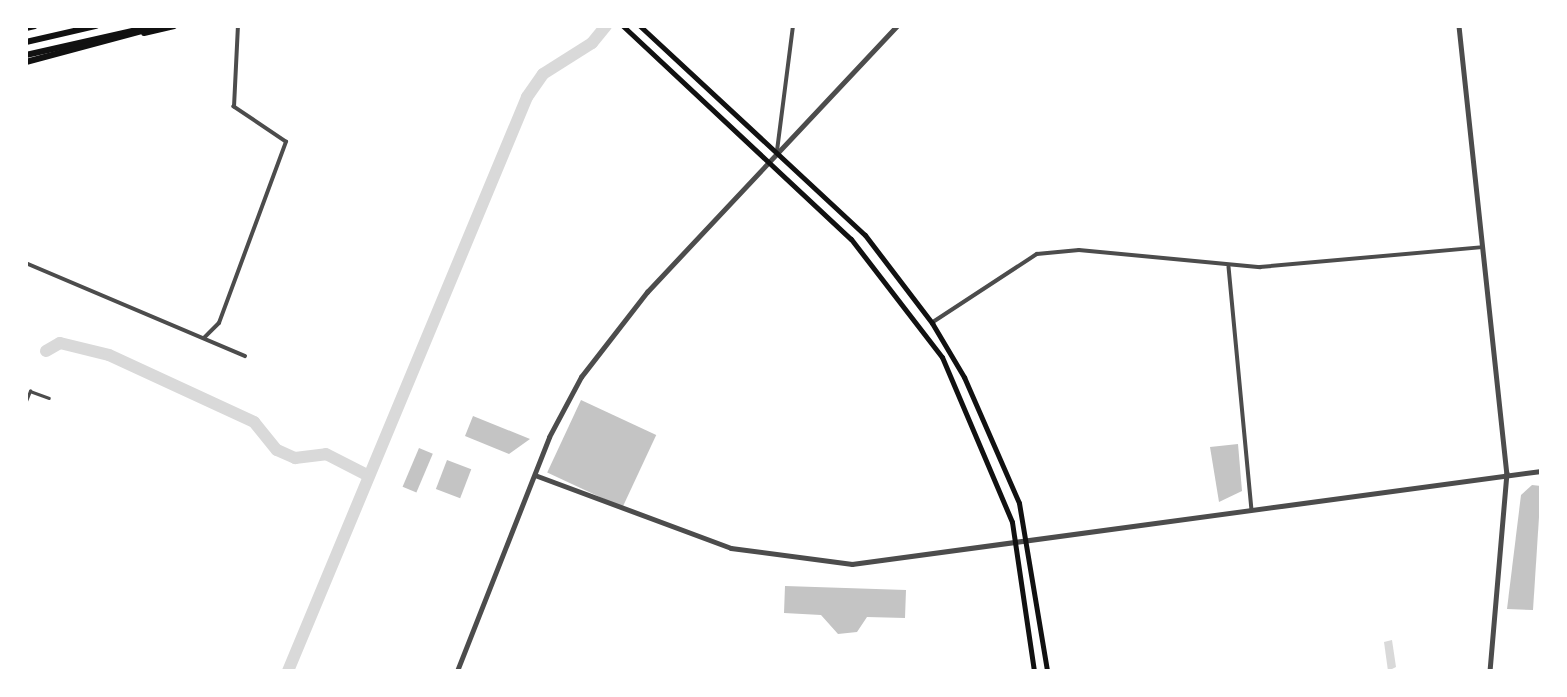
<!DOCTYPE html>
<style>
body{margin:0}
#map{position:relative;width:1567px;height:697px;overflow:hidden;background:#fff;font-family:Rubik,sans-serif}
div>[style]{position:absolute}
.water>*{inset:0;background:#d9d9d9}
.river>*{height:12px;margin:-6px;padding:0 6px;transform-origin:6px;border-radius:6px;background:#d9d9d9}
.building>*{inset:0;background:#c4c4c4;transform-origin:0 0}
.pedestrian>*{height:2.5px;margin:-1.25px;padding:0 1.25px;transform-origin:1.25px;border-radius:1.25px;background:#4c4c4c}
.minor>*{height:3.5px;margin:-1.75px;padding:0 1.75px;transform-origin:1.75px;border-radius:1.75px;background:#4c4c4c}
.tertiary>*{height:4.5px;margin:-2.25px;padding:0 2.25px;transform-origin:2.25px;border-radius:2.25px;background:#4c4c4c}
.secondary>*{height:5px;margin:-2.5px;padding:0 2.5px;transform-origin:2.5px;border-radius:2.5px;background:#111}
.primary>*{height:6px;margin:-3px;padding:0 3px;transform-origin:3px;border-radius:3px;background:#111}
.trunk>*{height:6px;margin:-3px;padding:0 3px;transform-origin:3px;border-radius:3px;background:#111}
span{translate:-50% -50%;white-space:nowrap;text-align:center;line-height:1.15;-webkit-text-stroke:5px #fff;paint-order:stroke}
.frame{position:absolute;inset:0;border:28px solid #fff;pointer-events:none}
</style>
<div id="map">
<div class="water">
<div style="clip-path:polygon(1392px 640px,1396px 667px,1388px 671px,1384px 642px)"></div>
</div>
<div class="river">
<div style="left:46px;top:351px;width:16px;rotate:-30deg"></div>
<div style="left:60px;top:343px;width:50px;rotate:13.8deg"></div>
<div style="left:109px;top:355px;width:160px;rotate:24.8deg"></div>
<div style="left:254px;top:422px;width:36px;rotate:51deg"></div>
<div style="left:277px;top:450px;width:20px;rotate:24deg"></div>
<div style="left:295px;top:458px;width:31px;rotate:-7deg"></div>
<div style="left:326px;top:454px;width:48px;rotate:27.1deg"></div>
<div style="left:288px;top:671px;width:622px;rotate:-67.39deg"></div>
<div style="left:527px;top:97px;width:28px;rotate:-55deg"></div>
<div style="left:543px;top:74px;width:58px;rotate:-32.3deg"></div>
<div style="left:592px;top:43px;width:22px;rotate:-51deg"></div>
</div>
<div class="building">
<div style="left:581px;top:400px;width:83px;height:80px;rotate:25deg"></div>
<div style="clip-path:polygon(473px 416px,530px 439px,509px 454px,465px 436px)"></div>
<div style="clip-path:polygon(1238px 444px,1242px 491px,1219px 502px,1210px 447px)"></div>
<div style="left:419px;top:448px;width:15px;height:42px;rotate:23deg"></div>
<div style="left:447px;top:460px;width:26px;height:31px;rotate:21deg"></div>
<div style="clip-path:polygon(1532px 485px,1541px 486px,1533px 610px,1507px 609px,1521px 495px)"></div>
<div style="clip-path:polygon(785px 586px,906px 590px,905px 618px,867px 617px,857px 632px,838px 634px,821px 615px,784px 613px)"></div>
</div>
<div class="pedestrian">
<div style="left:26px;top:401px;width:11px;rotate:-68deg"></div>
<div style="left:30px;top:391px;width:20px;rotate:20deg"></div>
</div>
<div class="minor">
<div style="left:777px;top:151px;width:126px;rotate:-82.7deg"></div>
<div style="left:26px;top:263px;width:238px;rotate:23deg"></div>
<div style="left:1229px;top:267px;width:243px;rotate:84.6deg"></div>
<div style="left:933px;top:322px;width:124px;rotate:-33.2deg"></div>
<div style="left:1037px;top:254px;width:42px;rotate:-5.4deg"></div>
<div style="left:1079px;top:250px;width:182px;rotate:5.4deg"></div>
<div style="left:1260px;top:267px;width:223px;rotate:-5.1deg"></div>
<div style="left:204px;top:338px;width:21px;rotate:-45deg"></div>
<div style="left:219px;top:323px;width:193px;rotate:-69.7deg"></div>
<div style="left:286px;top:142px;width:63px;rotate:-146.1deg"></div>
<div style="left:234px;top:107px;width:81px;rotate:-87.2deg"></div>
</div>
<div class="tertiary">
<div style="left:1459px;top:26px;width:450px;rotate:83.9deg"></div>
<div style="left:1507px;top:473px;width:199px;rotate:94.9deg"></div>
<div style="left:535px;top:475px;width:209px;rotate:20.4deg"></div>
<div style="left:731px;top:548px;width:122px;rotate:7.5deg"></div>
<div style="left:852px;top:564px;width:695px;rotate:-7.69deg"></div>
<div style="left:457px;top:671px;width:251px;rotate:-68.5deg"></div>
<div style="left:549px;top:437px;width:68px;rotate:-61.9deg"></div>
<div style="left:581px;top:377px;width:108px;rotate:-52.2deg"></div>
<div style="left:647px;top:292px;width:365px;rotate:-46.8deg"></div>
</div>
<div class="secondary">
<div style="left:623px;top:26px;width:312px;rotate:43.1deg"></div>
<div style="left:851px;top:239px;width:149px;rotate:52.4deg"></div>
<div style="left:942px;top:357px;width:179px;rotate:67deg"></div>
<div style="left:1012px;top:522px;width:151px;rotate:81.6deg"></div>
<div style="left:640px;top:26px;width:307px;rotate:42.9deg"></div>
<div style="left:865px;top:235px;width:111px;rotate:52.7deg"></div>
<div style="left:932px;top:323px;width:63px;rotate:59.3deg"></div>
<div style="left:964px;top:377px;width:137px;rotate:66.4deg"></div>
<div style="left:1019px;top:503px;width:170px;rotate:80.5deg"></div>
</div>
<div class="primary">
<div style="left:144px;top:33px;width:31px;rotate:-13deg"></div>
</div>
<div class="trunk">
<div style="left:26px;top:28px;width:9px;rotate:-13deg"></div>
<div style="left:26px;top:42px;width:72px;rotate:-12.9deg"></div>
<div style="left:26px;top:55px;width:117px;rotate:-12.8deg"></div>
<div style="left:26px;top:62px;width:139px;rotate:-15deg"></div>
</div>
<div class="frame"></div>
</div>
